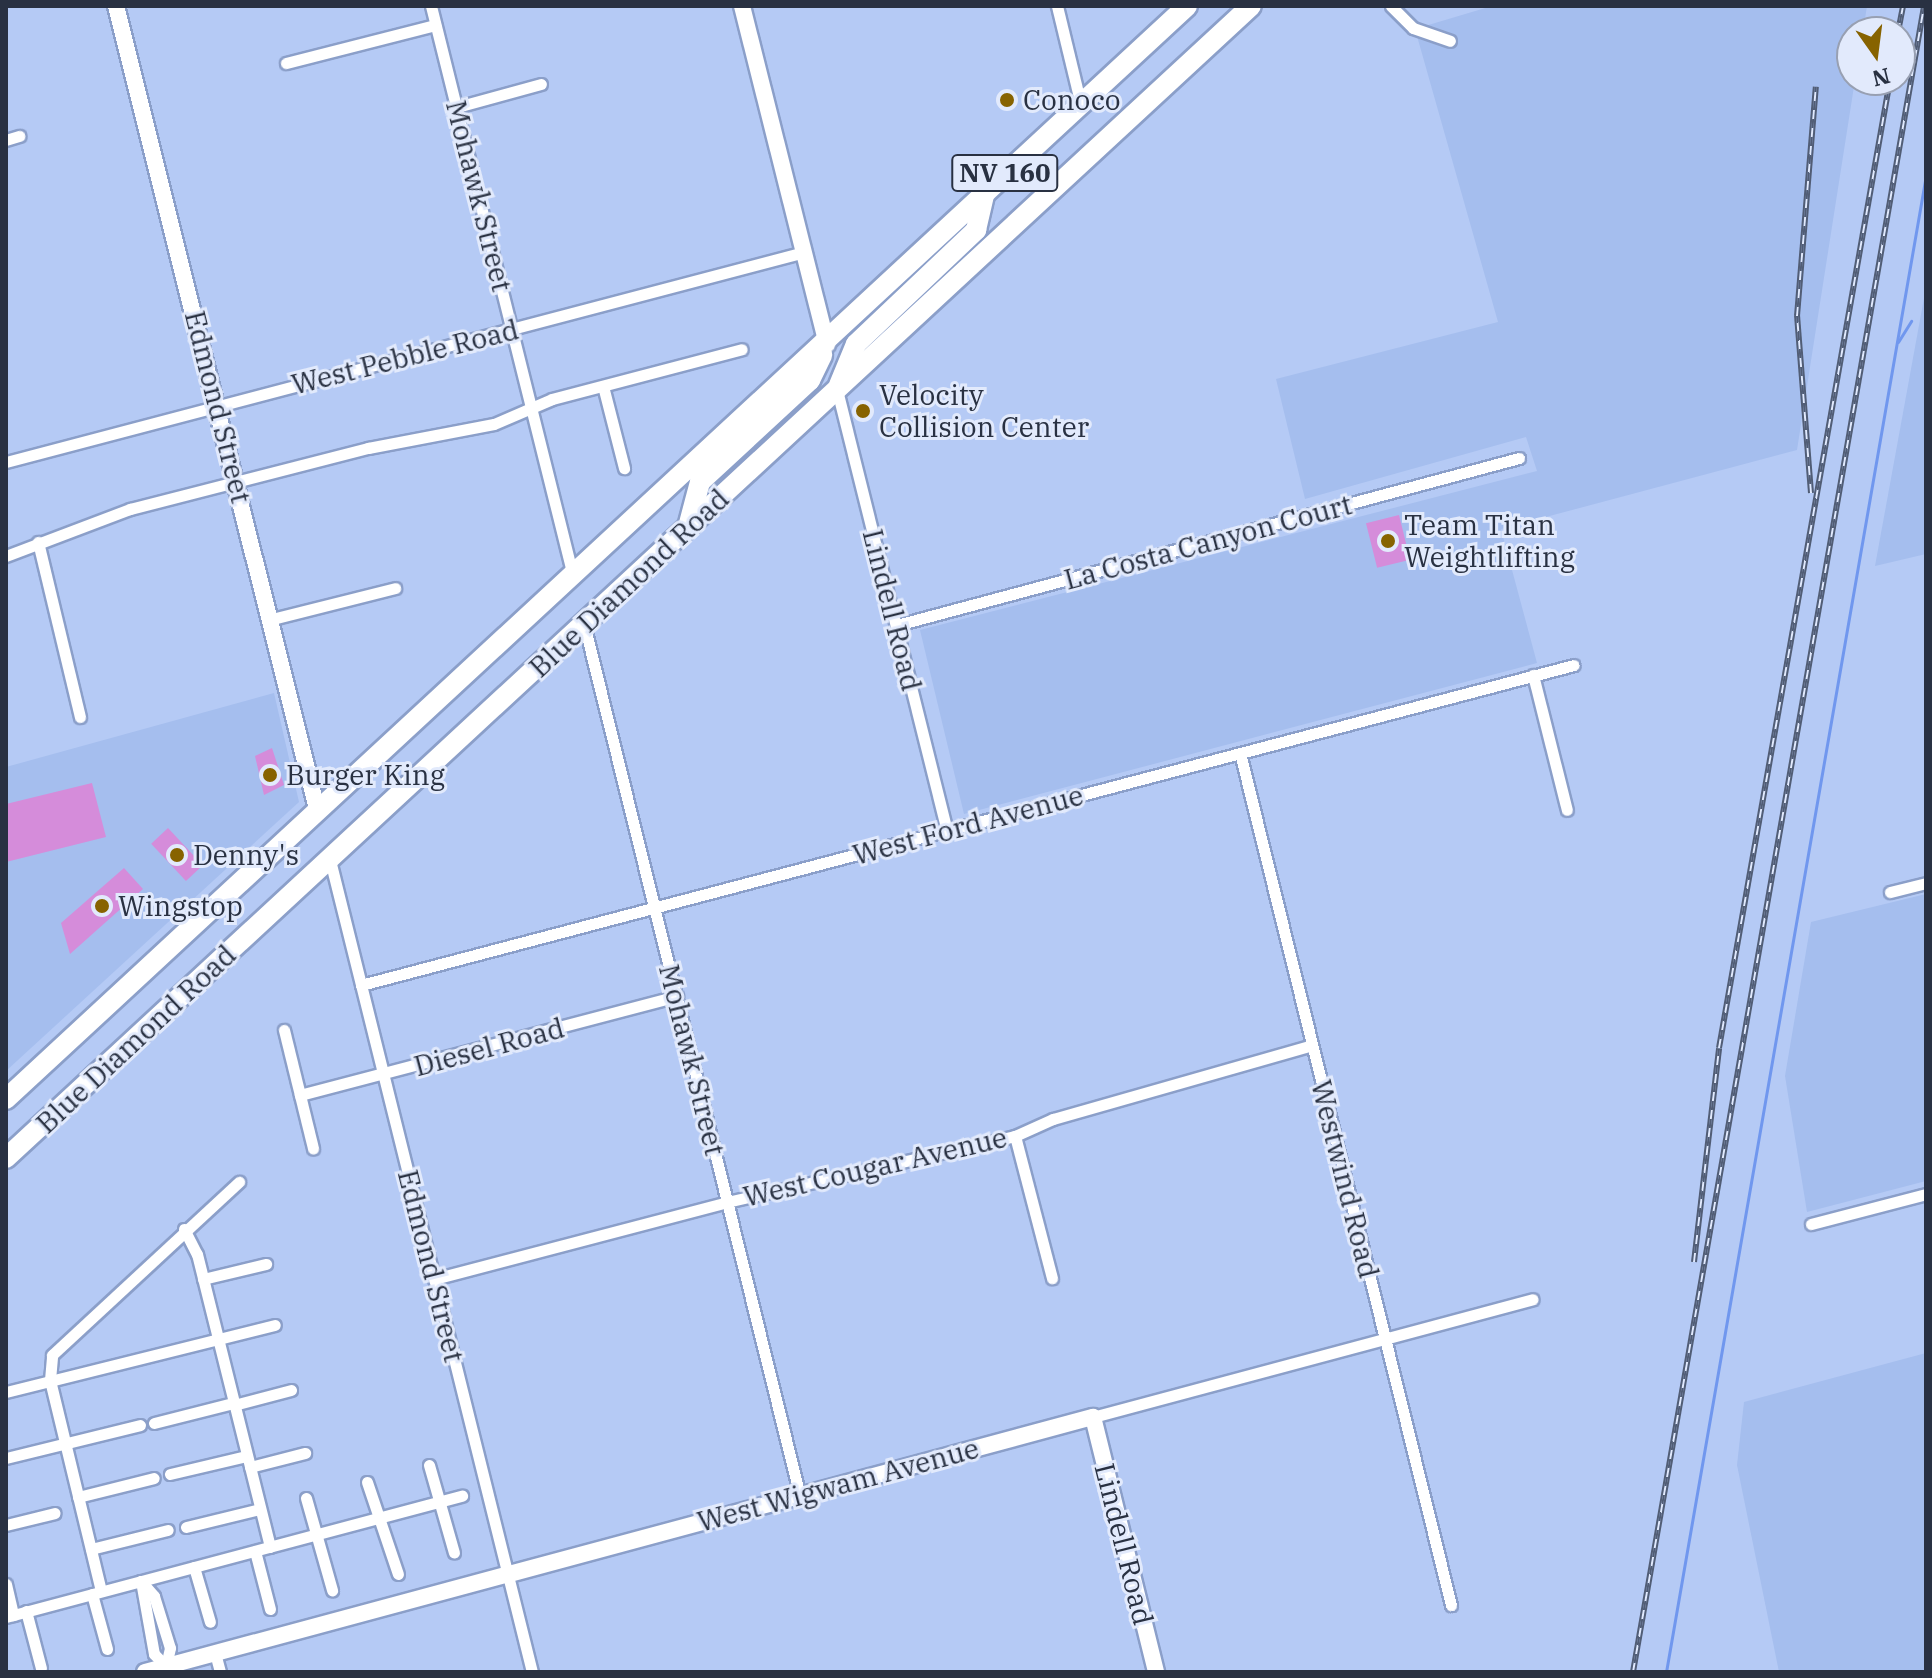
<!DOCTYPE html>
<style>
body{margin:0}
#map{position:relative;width:1932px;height:1678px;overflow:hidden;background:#b5caf5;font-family:"IBM Plex Serif",serif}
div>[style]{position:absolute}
.built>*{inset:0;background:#a5beee}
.stream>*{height:3px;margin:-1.5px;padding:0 1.5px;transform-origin:1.5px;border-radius:1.5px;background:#7097ee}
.building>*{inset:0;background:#d58cda;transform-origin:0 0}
.roads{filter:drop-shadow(2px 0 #8b9fc9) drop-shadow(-2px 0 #8b9fc9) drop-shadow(0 2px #8b9fc9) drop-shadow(0 -2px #8b9fc9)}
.street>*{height:11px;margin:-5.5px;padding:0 5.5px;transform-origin:5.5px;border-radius:5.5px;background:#fff}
.secondary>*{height:16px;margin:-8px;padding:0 8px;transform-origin:8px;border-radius:8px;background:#fff}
.highway>*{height:20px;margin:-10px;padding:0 10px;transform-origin:10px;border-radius:10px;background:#fff}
.rail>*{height:6px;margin-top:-3px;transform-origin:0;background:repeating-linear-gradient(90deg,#e2eafc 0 9px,#515d75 0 18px);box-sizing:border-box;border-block:2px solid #515d75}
.dots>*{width:22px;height:22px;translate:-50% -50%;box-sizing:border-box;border:4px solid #e2eafc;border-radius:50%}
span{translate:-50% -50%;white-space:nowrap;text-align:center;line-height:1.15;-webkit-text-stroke:6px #e2eafc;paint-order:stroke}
.shield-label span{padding:2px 6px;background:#e2eafc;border:2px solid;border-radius:6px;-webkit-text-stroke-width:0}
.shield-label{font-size:26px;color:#293142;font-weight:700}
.poi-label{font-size:28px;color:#293142}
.left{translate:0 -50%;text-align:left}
.street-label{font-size:28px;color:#293142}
.frame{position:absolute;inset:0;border:8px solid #293142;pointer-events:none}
.north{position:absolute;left:1836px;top:16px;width:80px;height:80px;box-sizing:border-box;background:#e2eafc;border:2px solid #98a0b2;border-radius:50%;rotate:166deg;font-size:22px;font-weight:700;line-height:32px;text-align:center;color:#293142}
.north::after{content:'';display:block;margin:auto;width:28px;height:36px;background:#876300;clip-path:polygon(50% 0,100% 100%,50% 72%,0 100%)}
</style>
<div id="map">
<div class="built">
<div style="clip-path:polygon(1492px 6px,1867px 6px,1863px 32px,1852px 32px,1855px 80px,1797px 450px,1501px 529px,1537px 663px,964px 814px,920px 630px,1537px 471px,1526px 437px,1305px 499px,1276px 379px,1498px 322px,1415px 29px)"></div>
<div style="clip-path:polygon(1926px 287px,1926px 554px,1875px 566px)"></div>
<div style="clip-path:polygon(274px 693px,299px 802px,6px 1071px,6px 767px)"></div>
<div style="clip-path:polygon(1926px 894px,1926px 1181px,1807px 1212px,1785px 1076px,1811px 922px)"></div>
<div style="clip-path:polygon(1926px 1353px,1926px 1672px,1779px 1672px,1737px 1465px,1744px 1402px)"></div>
</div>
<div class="stream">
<div style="left:1925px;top:283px;width:1px;rotate:-45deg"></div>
<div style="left:1898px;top:342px;width:25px;rotate:-58deg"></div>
<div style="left:1666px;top:1672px;width:1519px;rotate:-80.15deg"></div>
</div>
<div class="building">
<div style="left:1399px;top:515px;width:46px;height:34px;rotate:76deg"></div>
<div style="clip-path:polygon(272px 748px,284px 785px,264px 795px,255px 756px)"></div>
<div style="clip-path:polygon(92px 783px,106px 837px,6px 862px,6px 804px)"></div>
<div style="left:168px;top:828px;width:51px;height:23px;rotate:47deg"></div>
<div style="clip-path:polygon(124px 868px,143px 889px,70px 954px,61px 923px)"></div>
</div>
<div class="roads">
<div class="street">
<div style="left:431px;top:6px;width:583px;rotate:76.01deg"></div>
<div style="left:1057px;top:6px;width:98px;rotate:76.4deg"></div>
<div style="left:1391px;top:6px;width:31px;rotate:45deg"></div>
<div style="left:1413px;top:28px;width:39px;rotate:19deg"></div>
<div style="left:286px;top:63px;width:154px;rotate:-14.3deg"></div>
<div style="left:457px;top:107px;width:87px;rotate:-15.3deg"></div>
<div style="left:6px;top:140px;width:14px;rotate:-17deg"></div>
<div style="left:603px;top:386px;width:85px;rotate:75.6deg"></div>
<div style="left:837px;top:390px;width:455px;rotate:76deg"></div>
<div style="left:6px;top:462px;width:825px;rotate:-14.74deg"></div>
<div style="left:38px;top:542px;width:180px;rotate:76.5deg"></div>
<div style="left:6px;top:556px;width:133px;rotate:-20.8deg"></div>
<div style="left:130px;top:509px;width:246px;rotate:-14.4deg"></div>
<div style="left:368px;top:448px;width:128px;rotate:-10.8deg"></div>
<div style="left:494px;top:424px;width:63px;rotate:-23.3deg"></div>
<div style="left:552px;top:399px;width:196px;rotate:-14.7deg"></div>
<div style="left:272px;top:619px;width:127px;rotate:-14.1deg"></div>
<div style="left:584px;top:624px;width:898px;rotate:76.09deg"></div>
<div style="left:897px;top:625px;width:644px;rotate:-15.03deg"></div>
<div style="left:1533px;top:675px;width:139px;rotate:75.9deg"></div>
<div style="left:1240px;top:753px;width:878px;rotate:76.09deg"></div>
<div style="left:330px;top:860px;width:837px;rotate:76.03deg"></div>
<div style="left:1890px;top:892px;width:37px;rotate:-14deg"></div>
<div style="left:361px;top:985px;width:1254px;rotate:-14.78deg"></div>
<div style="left:284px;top:1030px;width:122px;rotate:76.2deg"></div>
<div style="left:300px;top:1095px;width:390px;rotate:-14.7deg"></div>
<div style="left:1015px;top:1136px;width:147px;rotate:75.4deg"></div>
<div style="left:1811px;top:1224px;width:119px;rotate:-14.6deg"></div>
<div style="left:184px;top:1229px;width:28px;rotate:63deg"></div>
<div style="left:197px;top:1254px;width:302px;rotate:76deg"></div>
<div style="left:203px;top:1279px;width:65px;rotate:-13.4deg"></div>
<div style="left:434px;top:1279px;width:303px;rotate:-14.7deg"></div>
<div style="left:727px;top:1202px;width:295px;rotate:-12.9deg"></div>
<div style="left:1015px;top:1136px;width:42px;rotate:-24.1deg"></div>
<div style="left:1053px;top:1119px;width:269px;rotate:-15.9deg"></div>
<div style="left:6px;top:1392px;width:277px;rotate:-14deg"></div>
<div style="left:234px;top:1405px;width:59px;rotate:-14.7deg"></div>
<div style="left:1093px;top:1417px;width:455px;rotate:-15deg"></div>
<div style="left:154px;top:1423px;width:81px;rotate:-14.2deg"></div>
<div style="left:6px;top:1458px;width:138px;rotate:-13.8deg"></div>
<div style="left:429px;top:1465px;width:91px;rotate:74.1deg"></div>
<div style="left:250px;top:1467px;width:57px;rotate:-14.3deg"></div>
<div style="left:170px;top:1474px;width:79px;rotate:-13.2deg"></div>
<div style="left:367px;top:1482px;width:97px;rotate:71.4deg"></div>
<div style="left:78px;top:1497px;width:78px;rotate:-14deg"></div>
<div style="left:306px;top:1498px;width:96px;rotate:74.2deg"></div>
<div style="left:6px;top:1525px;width:50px;rotate:-13.8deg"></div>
<div style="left:186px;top:1527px;width:76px;rotate:-13.7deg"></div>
<div style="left:91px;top:1549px;width:79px;rotate:-13.9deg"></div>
<div style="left:255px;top:1551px;width:60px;rotate:75.5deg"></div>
<div style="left:194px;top:1567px;width:57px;rotate:73.8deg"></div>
<div style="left:141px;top:1581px;width:20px;rotate:49deg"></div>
<div style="left:154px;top:1596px;width:54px;rotate:72.9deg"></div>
<div style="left:170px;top:1648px;width:18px;rotate:103deg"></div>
<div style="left:141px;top:1581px;width:74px;rotate:79.9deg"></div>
<div style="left:154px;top:1654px;width:17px;rotate:45deg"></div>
<div style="left:6px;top:1584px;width:32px;rotate:77deg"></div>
<div style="left:101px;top:1591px;width:217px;rotate:-103.6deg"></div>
<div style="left:50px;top:1380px;width:25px;rotate:-85deg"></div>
<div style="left:52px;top:1355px;width:255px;rotate:-42.8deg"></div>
<div style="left:92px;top:1594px;width:57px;rotate:74.7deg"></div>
<div style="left:26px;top:1611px;width:59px;rotate:75.3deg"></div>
<div style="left:6px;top:1617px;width:472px;rotate:-14.9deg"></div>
<div style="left:215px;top:1653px;width:20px;rotate:75deg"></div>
</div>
<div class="secondary">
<div style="left:116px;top:6px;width:828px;rotate:75.95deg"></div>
<div style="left:742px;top:6px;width:349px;rotate:75.9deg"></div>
<div style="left:145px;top:1672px;width:982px;rotate:-15.06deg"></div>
<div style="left:1093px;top:1417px;width:263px;rotate:76.1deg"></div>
</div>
<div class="highway">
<div style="left:839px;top:385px;width:44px;rotate:-67.5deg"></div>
<div style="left:856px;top:344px;width:166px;rotate:-43.5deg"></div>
<div style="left:976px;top:230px;width:39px;rotate:-77deg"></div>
<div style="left:688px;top:527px;width:47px;rotate:-75.1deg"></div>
<div style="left:700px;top:482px;width:150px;rotate:-42.8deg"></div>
<div style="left:810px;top:380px;width:28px;rotate:-64deg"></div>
<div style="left:6px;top:1099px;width:1609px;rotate:-42.78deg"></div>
<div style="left:6px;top:1158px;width:1696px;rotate:-42.78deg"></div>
</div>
</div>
<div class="rail">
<div style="left:1898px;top:32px;width:26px;rotate:-79deg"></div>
<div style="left:1811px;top:493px;width:178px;rotate:-94.5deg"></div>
<div style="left:1797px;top:316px;width:230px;rotate:-85.3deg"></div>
<div style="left:1694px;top:1262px;width:215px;rotate:-83.3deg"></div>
<div style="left:1719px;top:1048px;width:983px;rotate:-79.98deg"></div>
<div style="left:1633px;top:1672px;width:1691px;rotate:-80.09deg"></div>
</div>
<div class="dots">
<div style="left:1007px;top:100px;background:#876300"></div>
<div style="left:863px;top:411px;background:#876300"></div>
<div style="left:1388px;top:541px;background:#876300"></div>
<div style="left:270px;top:775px;background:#876300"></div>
<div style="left:177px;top:855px;background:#876300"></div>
<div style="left:102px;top:906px;background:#876300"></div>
</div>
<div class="shield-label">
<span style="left:1005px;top:173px">NV 160</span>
</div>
<div class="poi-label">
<span class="left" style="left:1023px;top:100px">Conoco</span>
<span class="left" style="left:879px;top:411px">Velocity<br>Collision Center</span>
<span class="left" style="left:1404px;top:541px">Team Titan<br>Weightlifting</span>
<span class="left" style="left:286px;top:775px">Burger King</span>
<span class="left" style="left:193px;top:855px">Denny's</span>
<span class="left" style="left:118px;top:906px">Wingstop</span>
</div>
<div class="street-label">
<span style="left:479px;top:196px;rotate:76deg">Mohawk Street</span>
<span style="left:405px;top:357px;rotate:-14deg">West Pebble Road</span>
<span style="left:218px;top:407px;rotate:76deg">Edmond Street</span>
<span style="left:1208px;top:542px;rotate:-15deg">La Costa Canyon Court</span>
<span style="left:629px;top:583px;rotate:-43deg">Blue Diamond Road</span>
<span style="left:892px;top:610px;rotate:76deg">Lindell Road</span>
<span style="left:968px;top:825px;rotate:-15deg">West Ford Avenue</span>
<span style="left:136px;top:1039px;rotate:-43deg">Blue Diamond Road</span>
<span style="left:489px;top:1047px;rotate:-15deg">Diesel Road</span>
<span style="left:692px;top:1060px;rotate:76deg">Mohawk Street</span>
<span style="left:875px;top:1167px;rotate:-13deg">West Cougar Avenue</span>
<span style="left:1345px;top:1179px;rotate:76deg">Westwind Road</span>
<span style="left:431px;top:1266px;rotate:76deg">Edmond Street</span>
<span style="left:838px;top:1485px;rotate:-15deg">West Wigwam Avenue</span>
<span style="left:1124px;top:1544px;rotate:76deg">Lindell Road</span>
</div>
<div class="frame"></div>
<div class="north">N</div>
</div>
